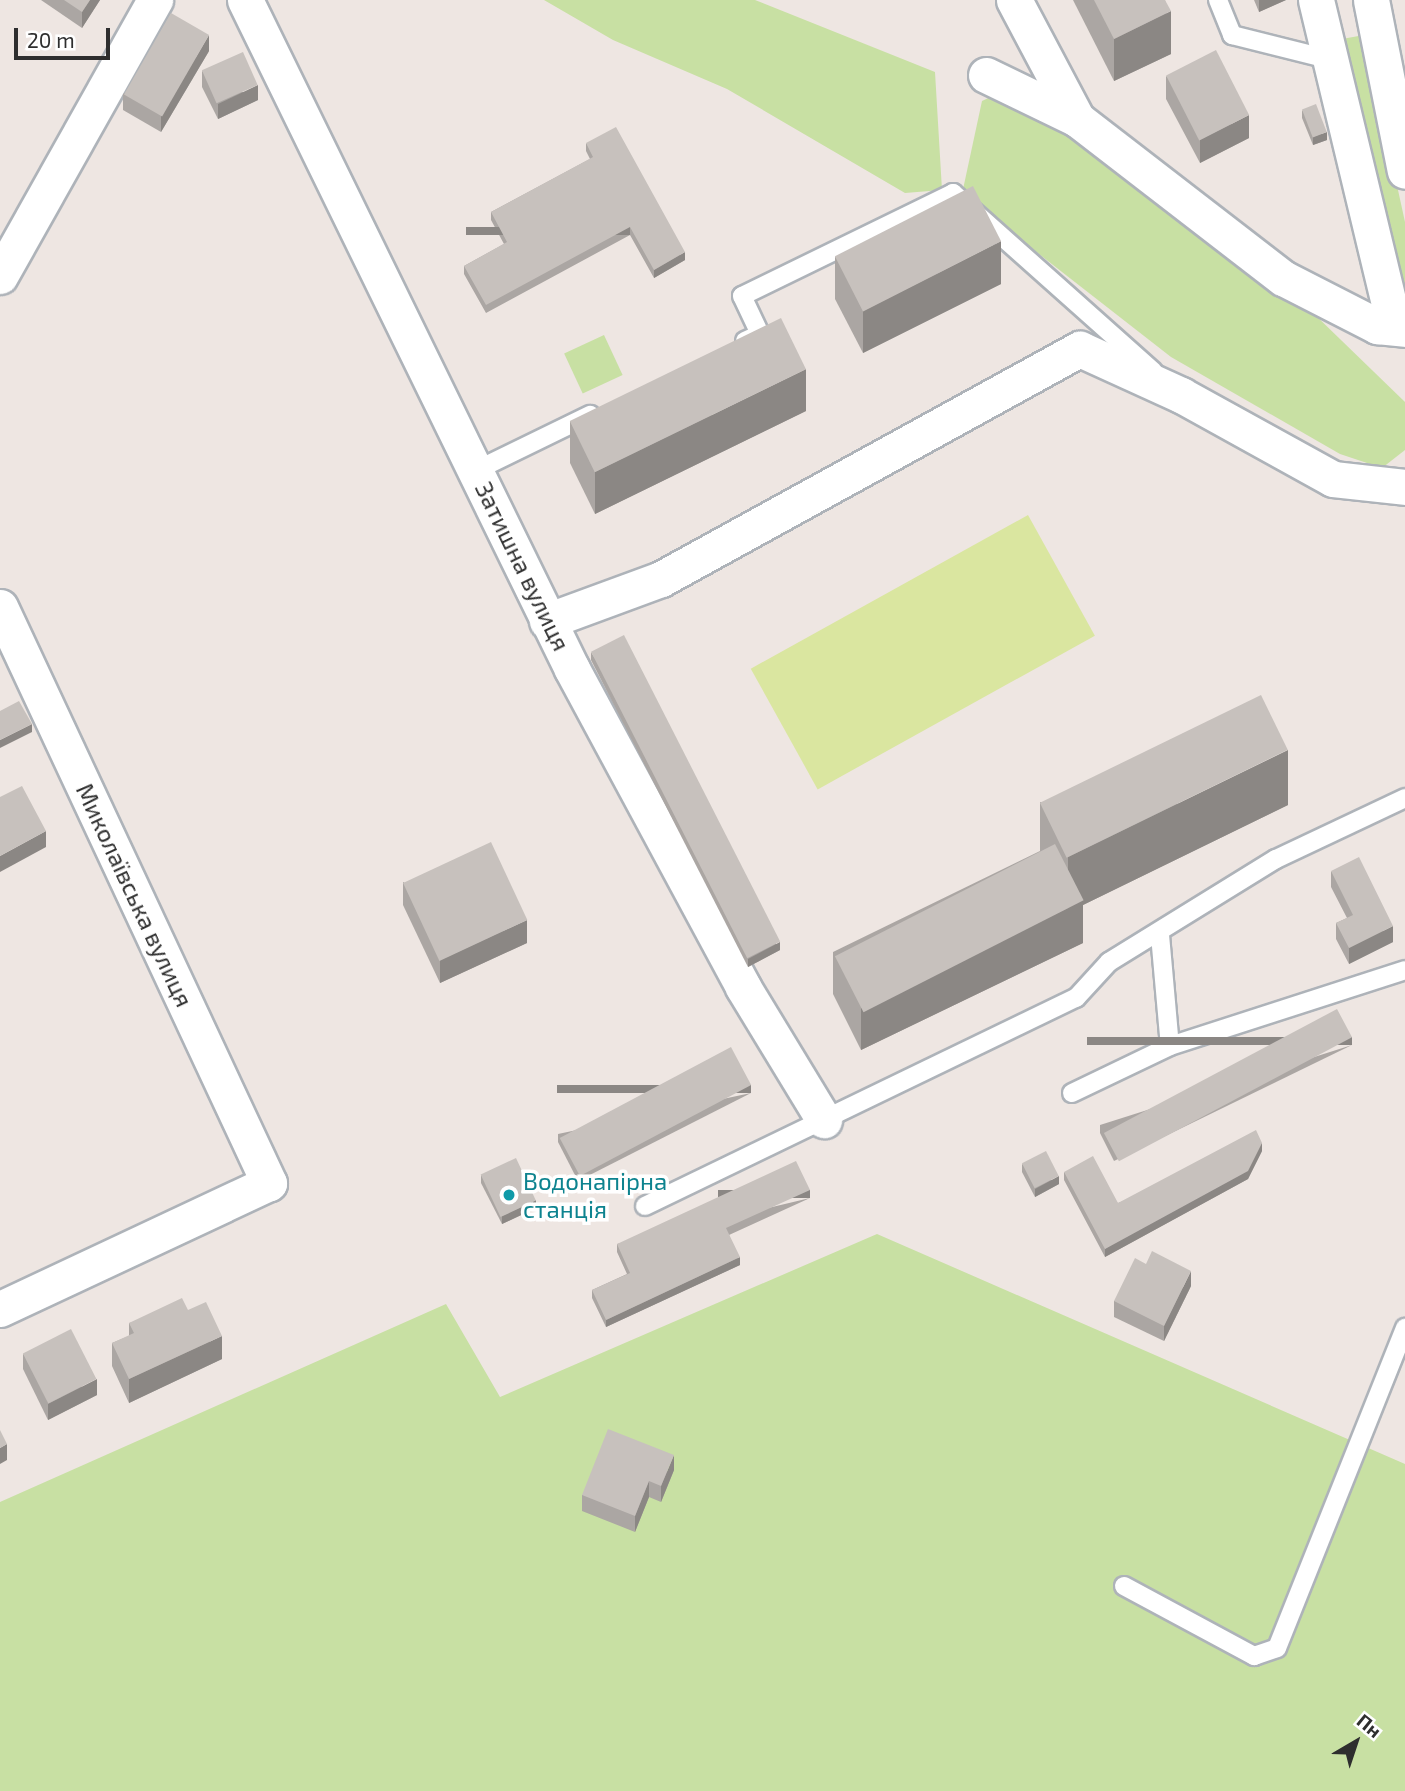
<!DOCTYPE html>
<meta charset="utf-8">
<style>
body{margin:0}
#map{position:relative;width:1405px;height:1791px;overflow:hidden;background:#eee6e2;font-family:"Exo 2",sans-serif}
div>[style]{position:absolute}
.green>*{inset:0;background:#c8e0a3;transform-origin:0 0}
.pitch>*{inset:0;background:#dae6a0;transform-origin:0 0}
.roads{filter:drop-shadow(2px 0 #aeb3b9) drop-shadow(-2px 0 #aeb3b9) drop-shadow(0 2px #aeb3b9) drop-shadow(0 -2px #aeb3b9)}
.service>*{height:18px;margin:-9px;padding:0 9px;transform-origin:9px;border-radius:9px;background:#fff}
.minor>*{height:35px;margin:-17.5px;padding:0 17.5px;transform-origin:17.5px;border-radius:17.5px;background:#fff}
.wall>*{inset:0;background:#aba6a3}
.shaded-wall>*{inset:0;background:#8b8784;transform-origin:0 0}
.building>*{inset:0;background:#c7c1bd;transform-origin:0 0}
.dots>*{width:19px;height:19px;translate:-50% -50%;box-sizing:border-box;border:4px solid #fff;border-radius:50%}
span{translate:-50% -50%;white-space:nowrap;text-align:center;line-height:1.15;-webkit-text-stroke:7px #fff;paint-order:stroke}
.street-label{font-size:24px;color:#2e2e2e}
.culture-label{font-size:24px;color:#0d838f}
.left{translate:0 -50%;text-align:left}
.north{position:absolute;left:1321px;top:1707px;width:70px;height:70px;-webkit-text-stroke:5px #fff;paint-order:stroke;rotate:39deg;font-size:19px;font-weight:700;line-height:28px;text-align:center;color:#2e2e2e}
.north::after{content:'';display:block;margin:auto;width:24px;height:32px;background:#2e2e2e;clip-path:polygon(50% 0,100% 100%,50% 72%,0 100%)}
.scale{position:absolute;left:14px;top:28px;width:96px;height:32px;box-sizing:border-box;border:4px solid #2e2e2e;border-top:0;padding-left:9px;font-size:21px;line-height:24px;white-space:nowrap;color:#2e2e2e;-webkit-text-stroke:5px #fff;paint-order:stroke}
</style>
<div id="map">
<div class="green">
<div style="clip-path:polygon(544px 0,755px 0,935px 72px,942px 190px,905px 193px,727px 89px,613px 40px)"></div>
<div style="clip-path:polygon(1364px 35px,1405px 222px,1405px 304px,1342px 39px)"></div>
<div style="clip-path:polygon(1003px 91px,1106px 157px,1309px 309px,1405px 402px,1405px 450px,1382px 468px,1340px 454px,1171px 357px,962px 194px,982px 101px)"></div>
<div style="left:604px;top:335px;width:44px;height:44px;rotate:65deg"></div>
<div style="clip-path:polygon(877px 1234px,1405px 1464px,1405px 1791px,0 1791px,0 1502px,446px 1304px,500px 1397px)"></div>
</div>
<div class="pitch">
<div style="left:1028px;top:515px;width:138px;height:317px;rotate:61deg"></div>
</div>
<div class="roads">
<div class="service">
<div style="left:1218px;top:0;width:38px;rotate:68deg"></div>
<div style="left:1232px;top:35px;width:103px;rotate:14deg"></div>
<div style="left:745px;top:341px;width:17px;rotate:-25deg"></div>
<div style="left:760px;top:334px;width:42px;rotate:-115.3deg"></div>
<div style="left:742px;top:296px;width:235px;rotate:-26deg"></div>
<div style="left:953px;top:193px;width:268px;rotate:41.7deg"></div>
<div style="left:477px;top:470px;width:126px;rotate:-26deg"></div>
<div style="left:1160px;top:935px;width:111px;rotate:84.9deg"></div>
<div style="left:1072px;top:1093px;width:109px;rotate:-25.6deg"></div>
<div style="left:1170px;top:1046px;width:247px;rotate:-17.9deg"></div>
<div style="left:645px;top:1206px;width:479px;rotate:-25.8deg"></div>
<div style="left:1076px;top:998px;width:49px;rotate:-47.5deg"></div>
<div style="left:1109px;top:962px;width:196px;rotate:-31.7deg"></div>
<div style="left:1276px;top:859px;width:143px;rotate:-25.3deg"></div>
<div style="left:1124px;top:1586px;width:148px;rotate:28.3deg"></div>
<div style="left:1254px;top:1656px;width:24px;rotate:-19deg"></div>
<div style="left:1277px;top:1648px;width:345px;rotate:-68.2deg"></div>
</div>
<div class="minor">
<div style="left:245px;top:0;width:745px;rotate:63.95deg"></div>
<div style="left:572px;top:669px;width:361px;rotate:61.7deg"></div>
<div style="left:743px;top:987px;width:156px;rotate:58.7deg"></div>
<div style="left:1014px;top:0;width:135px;rotate:62.1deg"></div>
<div style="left:1316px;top:0;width:317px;rotate:76.5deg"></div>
<div style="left:1390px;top:308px;width:19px;rotate:39deg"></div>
<div style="left:1371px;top:0;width:174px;rotate:78.8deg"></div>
<div style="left:986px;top:75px;width:101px;rotate:25.8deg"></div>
<div style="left:1077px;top:119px;width:260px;rotate:37.7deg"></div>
<div style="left:1283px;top:278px;width:106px;rotate:27.1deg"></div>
<div style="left:1377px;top:326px;width:28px;rotate:6deg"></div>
<div style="left:0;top:276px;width:317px;rotate:-60.7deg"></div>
<div style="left:0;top:607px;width:636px;rotate:64.97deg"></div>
<div style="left:269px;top:1183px;width:297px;rotate:154.9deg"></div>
<div style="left:547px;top:621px;width:121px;rotate:-20.2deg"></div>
<div style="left:661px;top:579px;width:478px;rotate:-28.8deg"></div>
<div style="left:1080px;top:349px;width:111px;rotate:24.5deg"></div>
<div style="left:1181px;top:395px;width:174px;rotate:28.9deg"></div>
<div style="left:1333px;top:479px;width:72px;rotate:6.3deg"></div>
</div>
</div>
<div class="wall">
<div style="clip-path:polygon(41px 0,100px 0,82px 28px)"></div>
<div style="clip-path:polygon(1073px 0,1165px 0,1171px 54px,1114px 81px)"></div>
<div style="clip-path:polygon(1254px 0,1286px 0,1259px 12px)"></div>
<div style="clip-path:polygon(209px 51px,161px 132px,123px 110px,123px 94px)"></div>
<div style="clip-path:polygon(202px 71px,258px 100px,218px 119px,202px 87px)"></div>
<div style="clip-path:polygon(1166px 76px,1249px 138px,1200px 163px,1166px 99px)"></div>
<div style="clip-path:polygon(1302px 110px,1327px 140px,1313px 145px,1302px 118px)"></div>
<div style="clip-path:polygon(586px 143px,685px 260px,654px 278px,630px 235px,486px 313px,464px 274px,464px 266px,504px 244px,491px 220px,491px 212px,590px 159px,586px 151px)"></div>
<div style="clip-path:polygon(835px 257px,1001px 284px,863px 353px,835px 299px)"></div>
<div style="clip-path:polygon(806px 411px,595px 514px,570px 463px,570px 421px)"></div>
<div style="clip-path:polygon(591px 652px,780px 950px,748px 967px,591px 660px)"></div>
<div style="clip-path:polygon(1040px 802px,1288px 805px,1083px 905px,1083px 943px,861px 1050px,833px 994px,833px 952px,1040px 851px)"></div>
<div style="clip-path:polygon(1331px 871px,1393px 942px,1349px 964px,1336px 939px,1336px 923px,1347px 918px,1331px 887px)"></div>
<div style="clip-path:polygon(403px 882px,527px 943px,440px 983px,403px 905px)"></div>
<div style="clip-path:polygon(1352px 1045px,1114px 1161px,1100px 1133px,1100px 1125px)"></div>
<div style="clip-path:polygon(751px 1093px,578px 1181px,558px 1142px,558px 1134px)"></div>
<div style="clip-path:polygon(1262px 1151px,1248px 1179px,1105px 1257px,1064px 1180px,1064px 1172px,1118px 1203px)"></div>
<div style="clip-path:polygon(1022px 1164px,1059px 1184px,1035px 1197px,1022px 1172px)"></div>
<div style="clip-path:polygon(481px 1175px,536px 1208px,502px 1224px,481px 1183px)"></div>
<div style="clip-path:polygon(810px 1198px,729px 1235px,740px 1265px,606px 1327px,592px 1298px,592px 1290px,627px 1274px,617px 1252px,617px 1244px)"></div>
<div style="clip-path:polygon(1191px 1286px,1164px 1341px,1114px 1317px,1114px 1301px)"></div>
<div style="clip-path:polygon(188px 1310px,222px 1359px,129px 1403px,112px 1366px,112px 1343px,129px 1336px,129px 1323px)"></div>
<div style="clip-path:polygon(23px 1354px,97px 1395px,48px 1420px,23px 1369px)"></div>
<div style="clip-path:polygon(674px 1470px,661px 1502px,649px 1497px,635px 1532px,582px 1511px,582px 1495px)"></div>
</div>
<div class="shaded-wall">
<div style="clip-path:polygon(90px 0,100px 0,82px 28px,82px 12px)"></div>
<div style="clip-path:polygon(1259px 0,1286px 0,1259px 12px)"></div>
<div style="clip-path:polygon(1171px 11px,1171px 54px,1114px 81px,1114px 39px)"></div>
<div style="clip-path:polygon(209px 35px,209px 51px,161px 132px,161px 116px)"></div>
<div style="clip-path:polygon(258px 85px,258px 100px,218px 119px,218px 104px)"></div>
<div style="clip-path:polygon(1249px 115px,1249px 138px,1200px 163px,1200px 140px)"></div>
<div style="clip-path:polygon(1327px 132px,1327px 140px,1313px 145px,1313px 137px)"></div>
<div style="left:630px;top:227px;width:8px;height:164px;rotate:90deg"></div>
<div style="clip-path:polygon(1001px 241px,1001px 284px,863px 353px,863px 311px)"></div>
<div style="clip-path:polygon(685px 252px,685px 260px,654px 278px,654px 270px)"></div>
<div style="clip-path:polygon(806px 369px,806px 411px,595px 514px,595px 472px)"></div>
<div style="clip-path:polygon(32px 724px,32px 732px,0 748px,0 740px)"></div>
<div style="clip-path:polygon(1288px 750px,1288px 805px,1083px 905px,1083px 943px,861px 1050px,861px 1008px,1068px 908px,1068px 857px)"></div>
<div style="clip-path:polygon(46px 831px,46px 847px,0 872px,0 856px)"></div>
<div style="clip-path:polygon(527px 920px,527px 943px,440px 983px,440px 960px)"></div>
<div style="clip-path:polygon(1393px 926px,1393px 942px,1349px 964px,1349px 948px)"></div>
<div style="clip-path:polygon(780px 942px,780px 950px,748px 967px,748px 959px)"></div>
<div style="left:1352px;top:1037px;width:8px;height:265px;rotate:90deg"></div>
<div style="left:751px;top:1085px;width:8px;height:194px;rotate:90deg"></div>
<div style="clip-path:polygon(1262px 1143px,1262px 1151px,1248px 1179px,1105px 1257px,1105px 1249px)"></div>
<div style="clip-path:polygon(1059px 1176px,1059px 1184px,1035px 1197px,1035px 1189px)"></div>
<div style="left:810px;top:1190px;width:8px;height:92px;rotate:90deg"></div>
<div style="clip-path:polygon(536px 1200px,536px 1208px,502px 1224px,502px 1216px)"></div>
<div style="clip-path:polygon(740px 1257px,740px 1265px,606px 1327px,606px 1320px)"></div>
<div style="clip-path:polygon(1191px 1271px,1191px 1286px,1164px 1341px,1164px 1326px)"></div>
<div style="clip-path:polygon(222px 1336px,222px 1359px,129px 1403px,129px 1379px)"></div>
<div style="clip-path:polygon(97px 1379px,97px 1395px,48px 1420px,48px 1404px)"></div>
<div style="clip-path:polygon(7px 1444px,7px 1460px,0 1464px,0 1448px)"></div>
<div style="clip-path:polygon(674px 1455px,674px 1470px,661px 1502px,661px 1486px)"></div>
<div style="clip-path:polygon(649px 1481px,649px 1497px,635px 1532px,635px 1516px)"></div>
</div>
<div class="building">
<div style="clip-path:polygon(64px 0,90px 0,82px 12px)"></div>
<div style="clip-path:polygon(1094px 0,1165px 0,1171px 11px,1114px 39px)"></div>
<div style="left:171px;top:13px;width:44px;height:94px;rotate:30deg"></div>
<div style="left:1216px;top:50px;width:73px;height:56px;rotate:63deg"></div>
<div style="left:243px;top:52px;width:36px;height:45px;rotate:66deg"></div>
<div style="left:1316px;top:104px;width:30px;height:15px;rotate:69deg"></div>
<div style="clip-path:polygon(616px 127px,685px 252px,654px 270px,630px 227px,486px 305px,464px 266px,507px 242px,491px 212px,593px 157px,586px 143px)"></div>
<div style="left:973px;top:186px;width:62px;height:155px;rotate:63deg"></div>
<div style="left:781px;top:318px;width:57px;height:235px;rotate:64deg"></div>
<div style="left:624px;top:635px;width:344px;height:37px;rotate:63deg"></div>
<div style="left:1261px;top:695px;width:61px;height:246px;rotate:64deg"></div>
<div style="clip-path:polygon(19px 701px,32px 724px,0 740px,0 711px)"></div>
<div style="clip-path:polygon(22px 786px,46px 831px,0 856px,0 797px)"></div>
<div style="left:491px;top:842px;width:86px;height:97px;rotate:65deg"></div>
<div style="left:1055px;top:844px;width:63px;height:247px;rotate:63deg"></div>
<div style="clip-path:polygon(1359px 857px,1393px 926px,1349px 948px,1336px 923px,1353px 915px,1331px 871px)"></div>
<div style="left:1337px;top:1009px;width:32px;height:264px;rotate:62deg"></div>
<div style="left:731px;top:1047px;width:43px;height:194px;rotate:62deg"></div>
<div style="clip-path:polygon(1256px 1130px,1262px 1143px,1248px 1171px,1105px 1249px,1064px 1172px,1093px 1156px,1118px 1203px)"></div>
<div style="left:1046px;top:1151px;width:28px;height:27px;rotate:63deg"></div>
<div style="left:516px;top:1158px;width:47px;height:39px;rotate:65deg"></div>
<div style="clip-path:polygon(796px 1161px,810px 1190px,726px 1228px,740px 1257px,606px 1320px,592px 1290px,630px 1273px,617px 1244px)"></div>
<div style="clip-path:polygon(1152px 1251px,1191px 1271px,1164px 1326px,1114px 1301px,1135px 1258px,1146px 1264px)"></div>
<div style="clip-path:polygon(182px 1298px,188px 1310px,206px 1302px,222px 1336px,129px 1379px,112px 1343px,134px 1333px,129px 1323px)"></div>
<div style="left:71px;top:1329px;width:56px;height:54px;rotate:63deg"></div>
<div style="clip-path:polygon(608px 1429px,674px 1455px,661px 1486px,649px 1481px,635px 1516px,582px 1495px)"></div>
<div style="clip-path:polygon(0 1430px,7px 1444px,0 1448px)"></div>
</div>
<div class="dots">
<div style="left:509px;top:1195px;background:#0f9aa8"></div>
</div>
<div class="street-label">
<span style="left:523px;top:566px;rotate:64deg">Затишна вулиця</span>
<span style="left:135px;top:895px;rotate:65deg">Миколаївська вулиця</span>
</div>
<div class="culture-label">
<span class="left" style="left:523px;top:1195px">Водонапірна<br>станція</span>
</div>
<div class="north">Пн</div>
<div class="scale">20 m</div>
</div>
